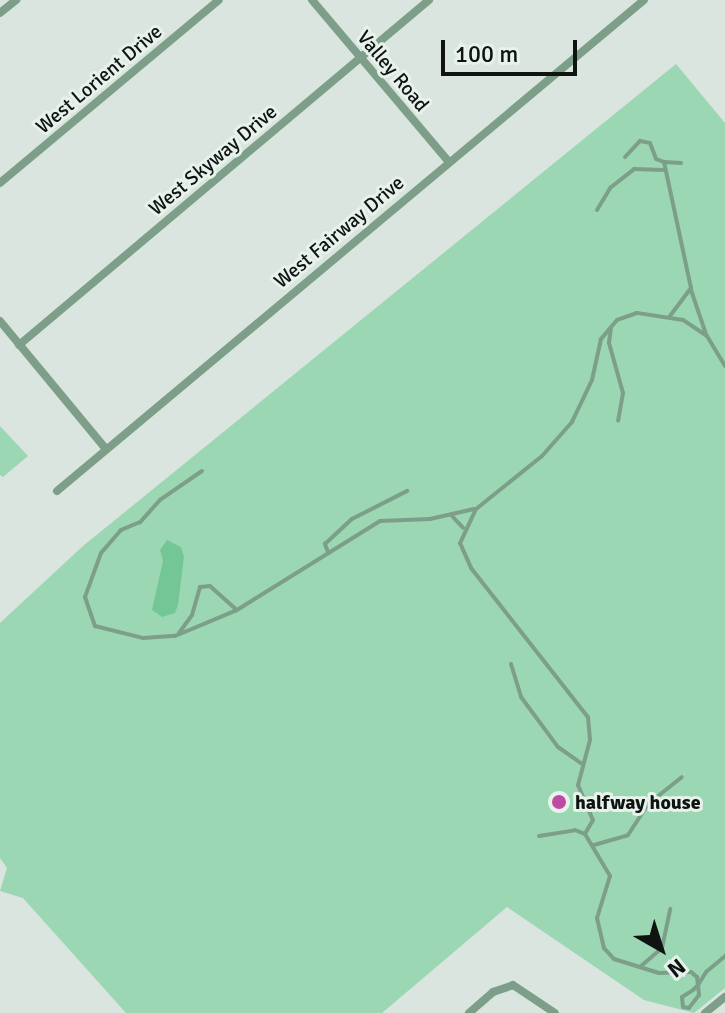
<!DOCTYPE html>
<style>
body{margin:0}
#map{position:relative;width:725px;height:1013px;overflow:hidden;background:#d9e5de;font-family:Signika,sans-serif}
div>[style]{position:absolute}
.green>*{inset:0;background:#9ad7b2}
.water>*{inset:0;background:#73c797}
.lane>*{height:4px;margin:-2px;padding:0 2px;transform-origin:2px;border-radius:2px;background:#7d9f8a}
.street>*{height:8px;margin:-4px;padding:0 4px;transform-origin:4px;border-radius:4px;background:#7d9f8a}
.dots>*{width:22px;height:22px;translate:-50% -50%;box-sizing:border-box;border:4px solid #e7f2eb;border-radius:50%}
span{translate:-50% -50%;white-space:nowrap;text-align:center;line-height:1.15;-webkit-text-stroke:6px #e7f2eb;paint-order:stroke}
.street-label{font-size:20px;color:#0f1311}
.poi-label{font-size:20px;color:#0f1311;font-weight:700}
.left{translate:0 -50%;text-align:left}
.north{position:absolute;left:621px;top:909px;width:80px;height:80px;-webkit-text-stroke:6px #e7f2eb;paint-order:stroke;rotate:141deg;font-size:22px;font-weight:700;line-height:32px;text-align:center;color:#0f1311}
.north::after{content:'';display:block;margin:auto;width:28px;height:36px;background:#0f1311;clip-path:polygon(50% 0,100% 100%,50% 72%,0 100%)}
.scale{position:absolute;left:441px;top:40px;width:136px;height:36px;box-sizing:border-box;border:4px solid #0f1311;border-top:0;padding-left:10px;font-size:24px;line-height:28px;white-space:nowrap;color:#0f1311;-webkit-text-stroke:6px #e7f2eb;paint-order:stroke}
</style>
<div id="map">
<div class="green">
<div style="clip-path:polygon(676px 64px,725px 123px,725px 988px,694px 1013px,644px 1000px,507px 907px,382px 1013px,126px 1013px,23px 898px,0 891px,7px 868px,0 858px,0 623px,83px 546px)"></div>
<div style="clip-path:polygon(0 426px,28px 456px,3px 477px,0 475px)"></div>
</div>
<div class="water">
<div style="clip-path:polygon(167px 540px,181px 547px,184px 557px,178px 605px,175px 613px,162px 617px,152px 610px,163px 561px,160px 550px)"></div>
</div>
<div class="lane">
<div style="left:625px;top:157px;width:22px;rotate:-47deg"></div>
<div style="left:640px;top:141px;width:10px;rotate:11deg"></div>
<div style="left:650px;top:143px;width:17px;rotate:69deg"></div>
<div style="left:656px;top:159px;width:9px;rotate:21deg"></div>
<div style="left:664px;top:162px;width:129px;rotate:77.9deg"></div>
<div style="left:691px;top:288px;width:35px;rotate:127deg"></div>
<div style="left:664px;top:162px;width:17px;rotate:3deg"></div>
<div style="left:597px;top:210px;width:26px;rotate:-59deg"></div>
<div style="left:610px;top:188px;width:31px;rotate:-38deg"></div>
<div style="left:634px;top:169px;width:29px;rotate:2deg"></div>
<div style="left:691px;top:290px;width:46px;rotate:71.2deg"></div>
<div style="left:611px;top:328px;width:15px;rotate:98deg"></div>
<div style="left:609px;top:343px;width:52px;rotate:74.4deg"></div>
<div style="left:623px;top:393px;width:28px;rotate:100deg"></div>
<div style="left:725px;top:366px;width:35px;rotate:-121deg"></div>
<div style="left:707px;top:336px;width:29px;rotate:-146deg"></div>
<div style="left:683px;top:320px;width:47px;rotate:-171.3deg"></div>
<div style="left:637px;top:313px;width:21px;rotate:161deg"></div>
<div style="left:617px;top:320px;width:25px;rotate:130deg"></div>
<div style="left:601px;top:339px;width:42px;rotate:102.4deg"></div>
<div style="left:592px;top:380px;width:47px;rotate:115.5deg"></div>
<div style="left:572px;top:422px;width:45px;rotate:131.4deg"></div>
<div style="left:542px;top:456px;width:85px;rotate:141.2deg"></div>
<div style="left:476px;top:509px;width:38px;rotate:115deg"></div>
<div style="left:460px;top:543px;width:27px;rotate:66deg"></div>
<div style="left:471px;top:568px;width:189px;rotate:51.9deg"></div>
<div style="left:588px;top:717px;width:23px;rotate:85deg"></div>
<div style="left:590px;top:740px;width:47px;rotate:104.9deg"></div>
<div style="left:578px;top:785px;width:38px;rotate:67deg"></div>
<div style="left:593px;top:820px;width:16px;rotate:120deg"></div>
<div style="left:585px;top:834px;width:49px;rotate:59.2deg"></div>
<div style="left:610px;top:876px;width:44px;rotate:107.2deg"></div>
<div style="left:597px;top:918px;width:31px;rotate:77deg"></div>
<div style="left:604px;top:948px;width:15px;rotate:48deg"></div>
<div style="left:614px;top:959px;width:47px;rotate:17.3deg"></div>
<div style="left:659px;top:973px;width:32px;rotate:-2deg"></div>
<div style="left:691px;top:972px;width:8px;rotate:40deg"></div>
<div style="left:697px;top:977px;width:8px;rotate:83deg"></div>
<div style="left:698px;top:985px;width:10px;rotate:84deg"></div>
<div style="left:699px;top:995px;width:16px;rotate:128deg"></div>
<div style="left:689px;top:1008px;width:6px;rotate:-171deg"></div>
<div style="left:683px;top:1007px;width:10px;rotate:-96deg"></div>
<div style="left:682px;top:997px;width:13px;rotate:-32deg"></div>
<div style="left:693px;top:990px;width:7px;rotate:-45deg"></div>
<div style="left:698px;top:985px;width:15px;rotate:-58deg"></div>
<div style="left:706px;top:972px;width:25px;rotate:-40deg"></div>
<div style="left:202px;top:471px;width:51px;rotate:145.4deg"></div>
<div style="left:160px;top:500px;width:30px;rotate:132deg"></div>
<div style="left:140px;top:522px;width:21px;rotate:157deg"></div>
<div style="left:121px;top:530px;width:30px;rotate:131deg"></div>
<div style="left:101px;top:553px;width:47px;rotate:110deg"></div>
<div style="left:85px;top:597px;width:31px;rotate:71deg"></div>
<div style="left:95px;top:626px;width:49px;rotate:14deg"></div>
<div style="left:143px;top:638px;width:32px;rotate:-4deg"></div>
<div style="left:175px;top:636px;width:67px;rotate:-22.8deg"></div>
<div style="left:237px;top:610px;width:168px;rotate:-31.9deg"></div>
<div style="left:380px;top:521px;width:50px;rotate:-2.3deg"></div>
<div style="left:430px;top:519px;width:45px;rotate:-12.8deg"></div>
<div style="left:452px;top:516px;width:16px;rotate:47deg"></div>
<div style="left:328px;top:552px;width:9px;rotate:-111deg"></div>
<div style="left:325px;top:544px;width:37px;rotate:-43deg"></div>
<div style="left:352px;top:519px;width:62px;rotate:-27deg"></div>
<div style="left:179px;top:633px;width:22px;rotate:-54deg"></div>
<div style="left:192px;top:615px;width:29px;rotate:-74deg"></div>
<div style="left:200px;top:587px;width:10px;rotate:-6deg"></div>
<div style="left:210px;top:586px;width:36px;rotate:42deg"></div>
<div style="left:511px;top:664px;width:34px;rotate:73deg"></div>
<div style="left:521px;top:697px;width:62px;rotate:53.5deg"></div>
<div style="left:558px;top:747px;width:28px;rotate:35deg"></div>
<div style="left:539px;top:836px;width:36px;rotate:-9deg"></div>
<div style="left:575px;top:830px;width:11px;rotate:22deg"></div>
<div style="left:594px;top:845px;width:35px;rotate:-16deg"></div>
<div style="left:628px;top:835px;width:37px;rotate:-57deg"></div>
<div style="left:648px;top:804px;width:43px;rotate:-38.5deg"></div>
<div style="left:640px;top:967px;width:29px;rotate:-41deg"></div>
<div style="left:662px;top:948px;width:40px;rotate:-78deg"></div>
</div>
<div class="street">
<div style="left:312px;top:0;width:212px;rotate:49.8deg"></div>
<div style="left:0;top:13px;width:21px;rotate:-39deg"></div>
<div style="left:0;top:183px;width:285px;rotate:-39.9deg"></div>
<div style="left:0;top:321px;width:165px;rotate:50.4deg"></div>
<div style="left:19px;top:345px;width:536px;rotate:-40.08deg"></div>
<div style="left:57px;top:491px;width:765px;rotate:-39.91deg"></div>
<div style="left:469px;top:1013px;width:32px;rotate:-41deg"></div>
<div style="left:493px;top:992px;width:21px;rotate:-19deg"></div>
<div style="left:513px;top:985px;width:50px;rotate:33.7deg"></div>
<div style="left:705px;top:1013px;width:26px;rotate:-39deg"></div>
</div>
<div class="dots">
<div style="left:559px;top:802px;background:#be4aa3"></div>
</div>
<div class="street-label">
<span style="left:393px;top:71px;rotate:50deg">Valley Road</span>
<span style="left:99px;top:79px;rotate:-40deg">West Lorient Drive</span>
<span style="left:213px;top:160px;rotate:-40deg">West Skyway Drive</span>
<span style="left:339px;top:232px;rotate:-40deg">West Fairway Drive</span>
</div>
<div class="poi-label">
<span class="left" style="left:575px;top:802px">halfway house</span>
</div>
<div class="north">N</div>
<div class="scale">100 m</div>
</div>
